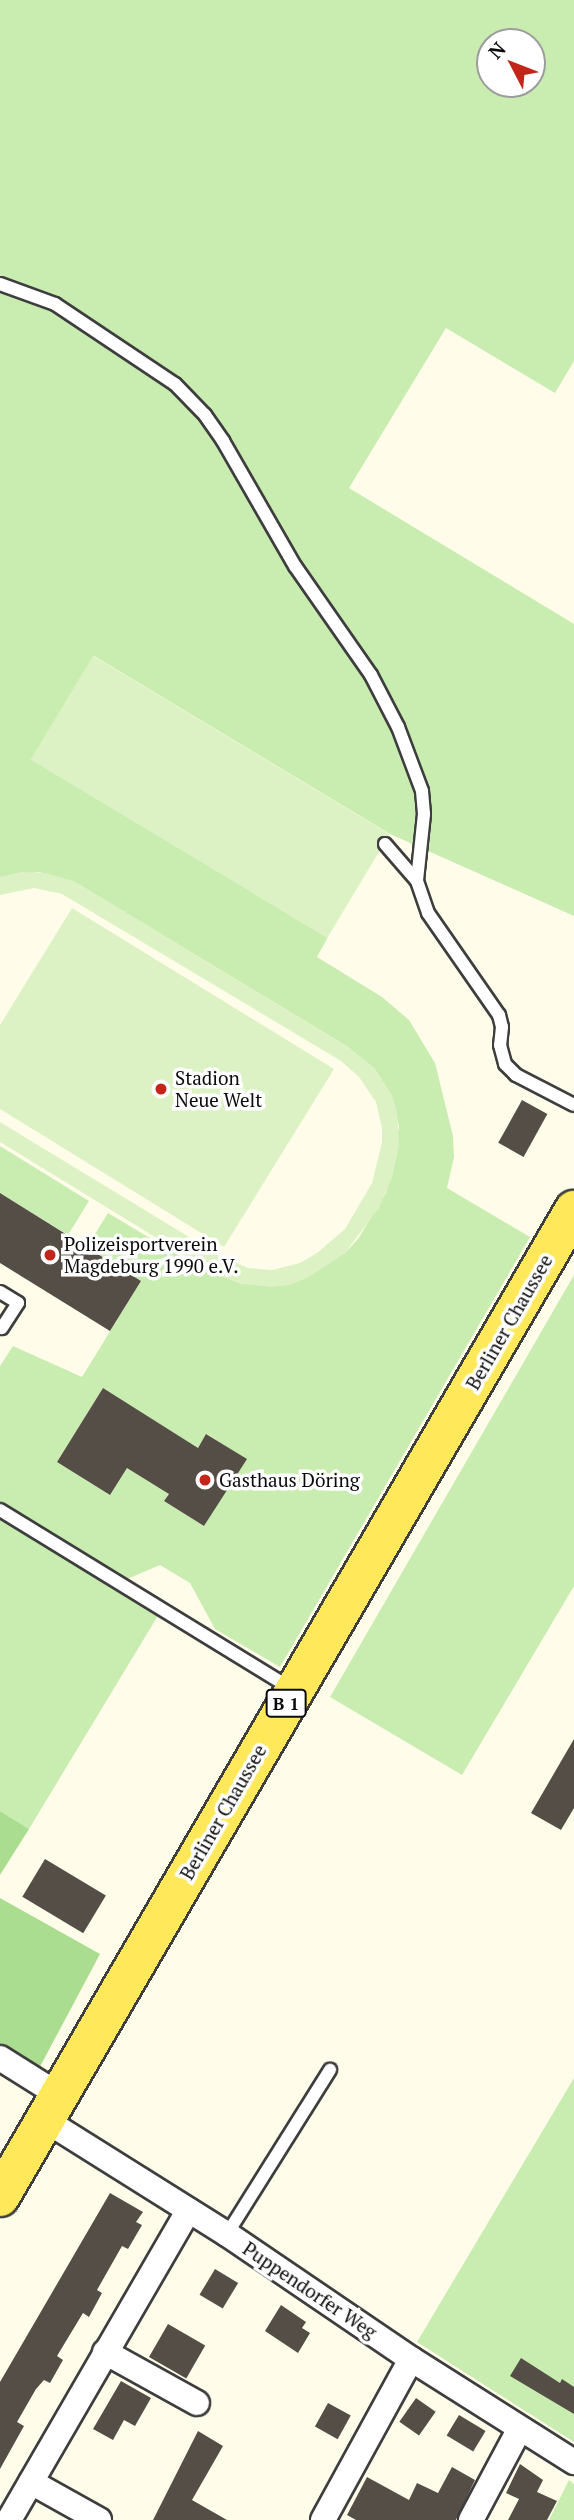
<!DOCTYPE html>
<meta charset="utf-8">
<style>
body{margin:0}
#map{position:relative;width:574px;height:2520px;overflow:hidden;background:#fffdea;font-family:"PT Serif",serif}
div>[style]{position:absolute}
.green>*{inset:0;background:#c9ecb1}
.forest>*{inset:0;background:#aadd90}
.pitch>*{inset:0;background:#ddf2c4;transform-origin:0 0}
.building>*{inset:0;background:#554e47;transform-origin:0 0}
.roads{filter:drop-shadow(2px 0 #3e3e3e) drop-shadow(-2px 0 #3e3e3e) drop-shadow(0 2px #3e3e3e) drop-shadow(0 -2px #3e3e3e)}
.service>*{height:12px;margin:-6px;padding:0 6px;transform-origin:6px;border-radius:6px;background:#fff}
.minor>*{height:24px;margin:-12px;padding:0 12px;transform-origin:12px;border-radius:12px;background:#fff}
.primary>*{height:38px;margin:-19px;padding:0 19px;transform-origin:19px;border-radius:19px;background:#ffe85a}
.dots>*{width:19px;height:19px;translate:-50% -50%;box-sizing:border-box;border:4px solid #fff;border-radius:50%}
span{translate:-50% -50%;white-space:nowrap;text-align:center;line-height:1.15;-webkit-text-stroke:7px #fff;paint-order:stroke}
.shield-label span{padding:2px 5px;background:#fff;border:2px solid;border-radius:5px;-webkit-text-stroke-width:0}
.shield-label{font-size:18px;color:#0b0b0b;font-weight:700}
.poi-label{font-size:19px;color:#0b0b0b}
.left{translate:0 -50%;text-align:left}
.street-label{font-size:19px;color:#0b0b0b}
.north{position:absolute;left:476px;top:28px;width:70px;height:70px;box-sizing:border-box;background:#fff;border:2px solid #9d9d9d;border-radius:50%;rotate:312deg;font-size:19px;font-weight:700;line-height:28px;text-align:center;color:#0b0b0b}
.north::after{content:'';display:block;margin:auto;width:24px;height:32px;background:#c4251b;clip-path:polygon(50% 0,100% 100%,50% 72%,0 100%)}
</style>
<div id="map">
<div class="green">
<div style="clip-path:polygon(evenodd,0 0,574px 0,574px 361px,555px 393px,446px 328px,349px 488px,574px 624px,574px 916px,390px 834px,94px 656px,32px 759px,328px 937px,317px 957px,382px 997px,409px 1020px,435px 1063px,453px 1136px,454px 1157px,447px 1188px,530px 1237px,280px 1667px,215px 1629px,190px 1583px,160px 1565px,120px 1582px,162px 1609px,29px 1829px,0 1811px,0 1510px,96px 1567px,0 1504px,0 1366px,13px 1346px,82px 1377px,141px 1281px,87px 1247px,108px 1213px,210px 1274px,212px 1272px,242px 1284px,344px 1254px,358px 1239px,386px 1193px,399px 1127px,392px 1096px,374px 1068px,348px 1047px,75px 882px,39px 872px,0 877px,0 0,490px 42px,532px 42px,532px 84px,490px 84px,490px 42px,0 0,103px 1388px,188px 1442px,127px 1468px,110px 1495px,57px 1462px,103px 1388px,0 0,207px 1434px,246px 1459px,204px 1526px,164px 1501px,207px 1434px)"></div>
<div style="clip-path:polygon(0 1146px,89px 1201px,68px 1235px,0 1193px)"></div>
<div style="clip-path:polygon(574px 1275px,574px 1586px,462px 1775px,330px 1697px)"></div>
<div style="clip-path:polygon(574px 2078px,574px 2442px,417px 2342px)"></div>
<div style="clip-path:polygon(569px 2480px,574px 2484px,574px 2520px,549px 2520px)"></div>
</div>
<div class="forest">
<div style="clip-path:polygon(0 1811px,29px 1829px,0 1875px)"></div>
<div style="clip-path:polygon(0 1898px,100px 1954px,35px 2076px,0 2056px)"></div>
</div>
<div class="pitch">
<div style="left:93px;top:656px;width:346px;height:121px;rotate:31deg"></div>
<div style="clip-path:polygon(22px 872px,46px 873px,75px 882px,348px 1047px,374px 1068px,392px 1096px,397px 1112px,399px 1145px,392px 1178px,379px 1208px,344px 1254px,307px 1278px,289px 1285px,272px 1287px,242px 1284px,212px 1272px,0 1142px,0 1122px,222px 1257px,248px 1268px,272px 1270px,300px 1263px,317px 1253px,345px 1229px,372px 1183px,382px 1142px,382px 1128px,376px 1102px,359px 1077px,341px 1061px,62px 894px,34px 888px,0 895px,0 877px)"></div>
<div style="clip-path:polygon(72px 908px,334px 1069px,224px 1247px,0 1109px,0 1025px)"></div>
</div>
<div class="building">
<div style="left:522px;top:1100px;width:29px;height:49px;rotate:29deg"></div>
<div style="clip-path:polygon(0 1193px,141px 1281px,110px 1331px,0 1263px)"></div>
<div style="clip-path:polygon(103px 1388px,198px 1448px,206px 1434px,247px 1459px,204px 1526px,164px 1501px,169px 1494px,127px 1468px,110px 1495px,57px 1462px)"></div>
<div style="clip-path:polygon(574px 1739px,574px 1808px,561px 1830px,531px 1813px)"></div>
<div style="left:45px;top:1859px;width:71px;height:44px;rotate:31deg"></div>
<div style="clip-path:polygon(110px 2193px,143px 2212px,136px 2222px,142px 2225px,128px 2249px,122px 2246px,97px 2290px,102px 2293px,89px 2317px,83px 2313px,57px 2356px,63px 2360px,50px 2383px,44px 2380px,36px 2389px,17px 2422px,24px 2426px,0 2469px,0 2382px)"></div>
<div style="left:215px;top:2269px;width:27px;height:30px;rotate:31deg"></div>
<div style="clip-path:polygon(281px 2305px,306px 2322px,302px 2328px,310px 2333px,298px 2353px,265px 2331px)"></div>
<div style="left:168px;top:2324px;width:43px;height:38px;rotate:30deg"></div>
<div style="clip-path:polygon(521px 2358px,560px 2383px,562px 2379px,574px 2387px,574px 2414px,510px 2376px)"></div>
<div style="clip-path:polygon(121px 2381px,151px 2398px,135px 2426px,124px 2420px,113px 2440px,93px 2429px)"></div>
<div style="left:416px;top:2398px;width:24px;height:29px;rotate:35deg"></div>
<div style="left:328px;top:2403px;width:26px;height:27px;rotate:29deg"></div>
<div style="left:459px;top:2415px;width:31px;height:24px;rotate:31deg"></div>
<div style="clip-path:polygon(198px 2431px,223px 2446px,192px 2500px,227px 2520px,153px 2520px)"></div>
<div style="clip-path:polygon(520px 2464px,543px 2480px,537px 2492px,557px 2501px,547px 2520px,508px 2520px,519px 2499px,506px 2493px)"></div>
<div style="clip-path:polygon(452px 2467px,475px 2480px,456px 2520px,356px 2520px,347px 2515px,367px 2477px,409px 2500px,417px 2483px,438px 2493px)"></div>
</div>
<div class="roads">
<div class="service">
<div style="left:0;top:284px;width:59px;rotate:20deg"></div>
<div style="left:55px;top:304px;width:144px;rotate:33.7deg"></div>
<div style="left:175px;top:384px;width:43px;rotate:45.9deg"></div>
<div style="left:205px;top:415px;width:32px;rotate:55deg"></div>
<div style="left:223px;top:441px;width:144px;rotate:60.1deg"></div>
<div style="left:295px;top:566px;width:133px;rotate:55.1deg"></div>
<div style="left:371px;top:675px;width:59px;rotate:62.6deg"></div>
<div style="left:398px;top:727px;width:68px;rotate:69.4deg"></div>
<div style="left:422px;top:791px;width:23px;rotate:85deg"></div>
<div style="left:424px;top:814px;width:67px;rotate:96deg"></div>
<div style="left:385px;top:844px;width:49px;rotate:49.1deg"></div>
<div style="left:417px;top:881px;width:34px;rotate:71deg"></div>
<div style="left:428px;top:913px;width:124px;rotate:55.2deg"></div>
<div style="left:499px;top:1015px;width:12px;rotate:76deg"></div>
<div style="left:502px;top:1027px;width:18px;rotate:96deg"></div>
<div style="left:500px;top:1045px;width:20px;rotate:75deg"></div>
<div style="left:505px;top:1064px;width:16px;rotate:45deg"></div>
<div style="left:516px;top:1075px;width:65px;rotate:27.3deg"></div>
<div style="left:0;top:1292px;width:21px;rotate:31deg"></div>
<div style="left:18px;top:1303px;width:30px;rotate:123deg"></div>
<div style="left:0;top:1510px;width:341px;rotate:31.5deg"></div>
<div style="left:227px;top:2234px;width:194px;rotate:-57.9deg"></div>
</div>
<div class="minor">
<div style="left:0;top:2058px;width:70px;rotate:32.1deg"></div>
<div style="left:45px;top:2120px;width:215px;rotate:32.1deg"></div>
<div style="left:227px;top:2234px;width:222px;rotate:34.2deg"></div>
<div style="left:411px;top:2359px;width:193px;rotate:32.3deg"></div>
<div style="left:105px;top:2352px;width:105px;rotate:29deg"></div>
<div style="left:31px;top:2482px;width:78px;rotate:29.2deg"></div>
<div style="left:9px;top:2520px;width:358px;rotate:-59.9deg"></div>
<div style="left:323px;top:2520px;width:183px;rotate:-61.3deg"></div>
<div style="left:471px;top:2520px;width:102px;rotate:-61.9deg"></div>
</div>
<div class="primary">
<div style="left:0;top:2197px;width:1142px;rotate:-59.82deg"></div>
</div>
</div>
<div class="dots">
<div style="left:161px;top:1089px;background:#c4251b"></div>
<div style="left:50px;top:1255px;background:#c4251b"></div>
<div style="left:205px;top:1480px;background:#c4251b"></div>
</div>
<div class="shield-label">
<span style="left:286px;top:1703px">B 1</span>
</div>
<div class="poi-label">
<span class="left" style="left:175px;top:1089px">Stadion<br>Neue Welt</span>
<span class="left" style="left:64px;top:1255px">Polizeisportverein<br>Magdeburg 1990 e.V.</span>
<span class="left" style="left:219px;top:1480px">Gasthaus Döring</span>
</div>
<div class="street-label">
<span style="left:509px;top:1322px;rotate:-60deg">Berliner Chaussee</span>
<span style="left:223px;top:1812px;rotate:-60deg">Berliner Chaussee</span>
<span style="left:310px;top:2290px;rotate:34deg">Puppendorfer Weg</span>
</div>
<div class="north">N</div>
</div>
